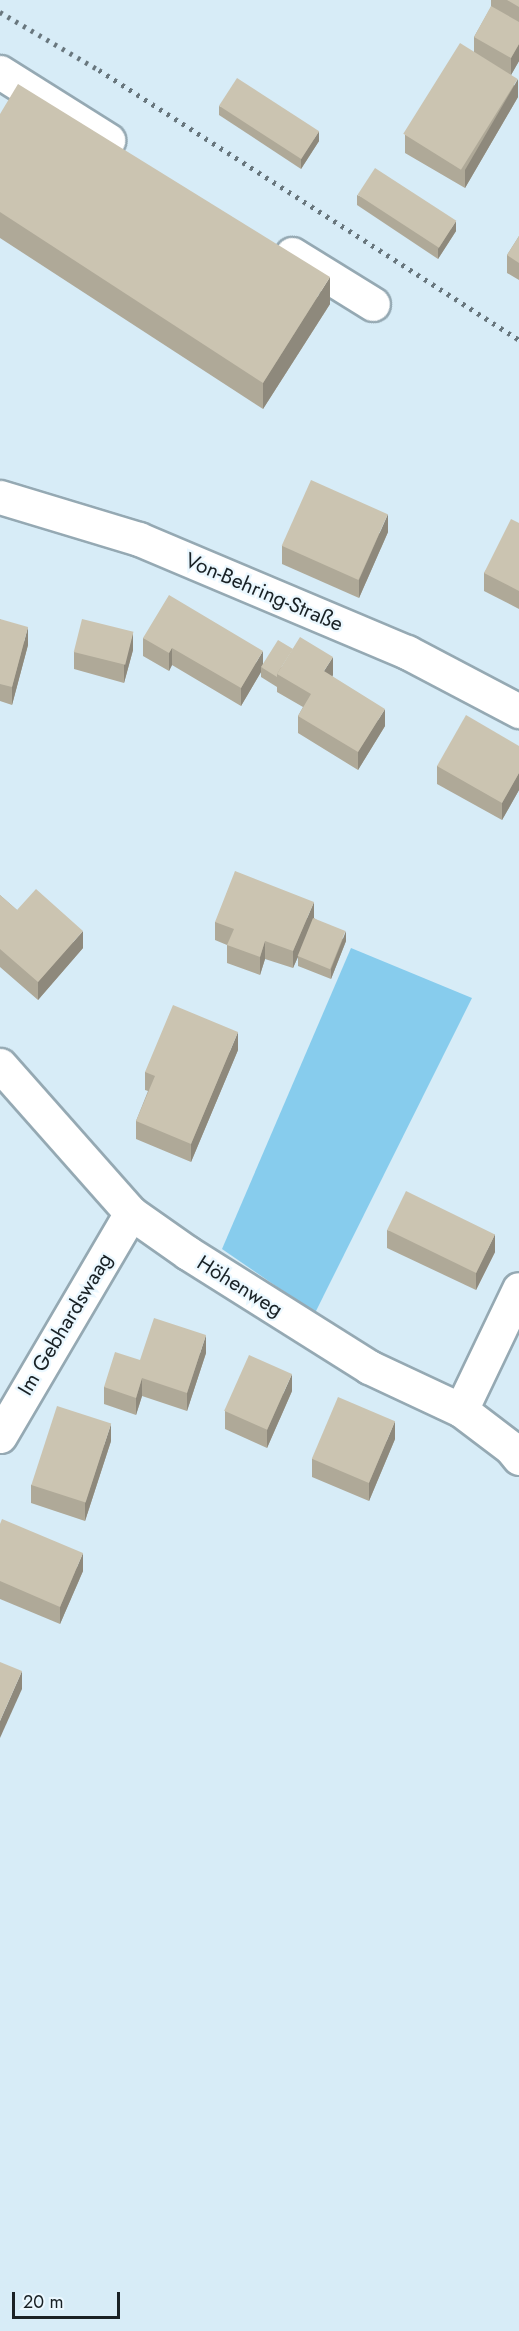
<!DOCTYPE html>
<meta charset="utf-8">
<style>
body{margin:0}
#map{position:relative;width:519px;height:2331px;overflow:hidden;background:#d7ecf7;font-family:Jost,sans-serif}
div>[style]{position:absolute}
.green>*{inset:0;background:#87cced}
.roads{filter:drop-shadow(2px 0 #95a9b3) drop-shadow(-2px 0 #95a9b3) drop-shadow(0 2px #95a9b3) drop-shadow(0 -2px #95a9b3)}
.minor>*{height:33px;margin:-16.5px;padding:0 16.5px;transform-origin:16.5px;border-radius:16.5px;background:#fff}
.rail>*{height:4.5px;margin-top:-2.25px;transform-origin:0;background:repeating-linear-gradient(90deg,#68767d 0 3px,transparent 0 9px)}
.wall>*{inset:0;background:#afa998}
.shaded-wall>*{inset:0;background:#8e897c}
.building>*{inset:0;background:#cbc4b1;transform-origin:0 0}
span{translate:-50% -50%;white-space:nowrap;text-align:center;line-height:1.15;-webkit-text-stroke:4.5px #ebf8ff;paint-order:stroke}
.street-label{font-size:21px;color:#192125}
.scale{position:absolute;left:12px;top:2292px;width:108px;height:27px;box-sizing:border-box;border:3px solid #192125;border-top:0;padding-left:8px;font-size:18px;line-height:21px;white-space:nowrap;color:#192125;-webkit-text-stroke:4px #ebf8ff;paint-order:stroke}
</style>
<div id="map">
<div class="green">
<div style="clip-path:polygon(351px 948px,472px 998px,315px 1313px,222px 1249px)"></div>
</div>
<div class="roads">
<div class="minor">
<div style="left:0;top:72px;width:128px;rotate:32.2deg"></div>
<div style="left:292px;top:254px;width:95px;rotate:31.7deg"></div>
<div style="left:0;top:497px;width:145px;rotate:16.8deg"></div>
<div style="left:139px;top:539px;width:291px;rotate:22.9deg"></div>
<div style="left:407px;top:652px;width:127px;rotate:27.8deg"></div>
<div style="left:0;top:1065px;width:198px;rotate:48.5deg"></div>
<div style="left:131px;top:1213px;width:70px;rotate:35.1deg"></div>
<div style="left:188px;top:1253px;width:214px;rotate:32.2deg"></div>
<div style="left:369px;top:1367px;width:102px;rotate:25.1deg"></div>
<div style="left:461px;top:1410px;width:63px;rotate:37.2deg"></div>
<div style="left:511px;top:1448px;width:13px;rotate:51deg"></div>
<div style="left:461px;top:1410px;width:134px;rotate:-64.4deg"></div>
<div style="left:0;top:1436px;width:259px;rotate:-59.6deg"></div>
</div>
</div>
<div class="rail">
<div style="left:0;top:12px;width:115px;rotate:30.4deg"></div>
<div style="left:99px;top:70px;width:499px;rotate:32.7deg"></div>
</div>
<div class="wall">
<div style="clip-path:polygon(491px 0,519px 0,519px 61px,511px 75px,518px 97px,465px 188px,405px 153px,405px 135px,474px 52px,474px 37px,491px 7px)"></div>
<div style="clip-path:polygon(219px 106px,319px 141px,301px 169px,219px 115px)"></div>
<div style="clip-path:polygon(0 114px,330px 304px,263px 409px,0 238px)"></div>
<div style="clip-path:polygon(357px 195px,456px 231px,438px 259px,357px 205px)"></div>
<div style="clip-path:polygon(519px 236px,519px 280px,507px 273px,507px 255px)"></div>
<div style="clip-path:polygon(519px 523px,519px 609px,484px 591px,484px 573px)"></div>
<div style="clip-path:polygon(388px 532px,359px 598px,282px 564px,282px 546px)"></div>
<div style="clip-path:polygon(0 619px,28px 645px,12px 705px,0 701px)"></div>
<div style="clip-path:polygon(143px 638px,263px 664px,333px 675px,332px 676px,385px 726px,358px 770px,298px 733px,298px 716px,303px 707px,277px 692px,277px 687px,261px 677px,261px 672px,241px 706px,172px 665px,169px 671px,143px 656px)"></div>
<div style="clip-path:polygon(133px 650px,124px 683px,74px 669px,74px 652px)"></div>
<div style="clip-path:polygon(519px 746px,519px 790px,502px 820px,437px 784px,437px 766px)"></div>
<div style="clip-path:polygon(0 895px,17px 910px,83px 948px,38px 1000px,0 967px)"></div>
<div style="clip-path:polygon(314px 918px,346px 941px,331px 979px,298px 966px,298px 957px,293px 968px,265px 959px,260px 975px,227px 963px,227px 945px,215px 940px,215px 922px)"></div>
<div style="clip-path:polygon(238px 1050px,191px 1162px,136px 1139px,136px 1121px,148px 1091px,145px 1090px,145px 1072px)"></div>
<div style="clip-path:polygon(387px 1230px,495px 1252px,476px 1290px,387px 1248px)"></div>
<div style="clip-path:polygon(206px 1353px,187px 1411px,142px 1396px,136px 1415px,104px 1404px,104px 1387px,140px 1360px)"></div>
<div style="clip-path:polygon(292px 1391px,267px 1448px,225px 1429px,225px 1411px)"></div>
<div style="clip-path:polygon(395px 1439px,369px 1501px,312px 1477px,312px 1459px)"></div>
<div style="clip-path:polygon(111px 1441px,85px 1521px,31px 1503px,31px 1485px)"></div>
<div style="clip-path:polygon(0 1524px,83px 1571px,60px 1624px,0 1599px)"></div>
</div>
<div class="shaded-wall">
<div style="clip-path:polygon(519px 44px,519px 61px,511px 75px,511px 58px)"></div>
<div style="clip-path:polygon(518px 79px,518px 97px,465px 188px,465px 170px)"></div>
<div style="clip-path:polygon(319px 131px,319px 141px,301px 169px,301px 159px)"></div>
<div style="clip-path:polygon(456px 221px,456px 231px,438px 259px,438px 249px)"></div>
<div style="clip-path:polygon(330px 277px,330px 304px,263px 409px,263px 383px)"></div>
<div style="clip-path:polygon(388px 514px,388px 532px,359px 598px,359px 580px)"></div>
<div style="clip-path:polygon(28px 627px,28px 645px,12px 705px,12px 687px)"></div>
<div style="clip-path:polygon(133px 632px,133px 650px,124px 683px,124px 665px)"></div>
<div style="clip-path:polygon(172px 648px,172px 665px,169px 671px,169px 653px)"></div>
<div style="clip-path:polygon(263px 651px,263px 668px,261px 667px,261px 672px,241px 706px,241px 688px)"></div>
<div style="clip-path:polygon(333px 657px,333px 675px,324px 689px,324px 671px)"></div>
<div style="clip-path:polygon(385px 709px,385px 726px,358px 770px,358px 752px)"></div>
<div style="clip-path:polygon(519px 773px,519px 790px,502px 820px,502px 803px)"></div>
<div style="clip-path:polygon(314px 902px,314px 920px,293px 968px,293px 951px)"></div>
<div style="clip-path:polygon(83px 931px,83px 948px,38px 1000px,38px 982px)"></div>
<div style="clip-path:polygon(346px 931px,346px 941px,331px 979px,331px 969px)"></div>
<div style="clip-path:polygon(265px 941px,265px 959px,260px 975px,260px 957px)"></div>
<div style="clip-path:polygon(238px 1032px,238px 1050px,191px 1162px,191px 1144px)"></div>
<div style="clip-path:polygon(495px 1234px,495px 1252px,476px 1290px,476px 1273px)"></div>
<div style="clip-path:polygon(206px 1335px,206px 1353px,187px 1411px,187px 1393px)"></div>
<div style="clip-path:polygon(292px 1374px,292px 1391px,267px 1448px,267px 1430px)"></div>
<div style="clip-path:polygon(142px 1378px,142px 1396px,136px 1415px,136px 1398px)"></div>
<div style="clip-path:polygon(395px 1421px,395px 1439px,369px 1501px,369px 1483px)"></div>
<div style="clip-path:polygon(111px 1424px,111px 1441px,85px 1521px,85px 1503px)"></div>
<div style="clip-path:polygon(83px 1553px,83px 1571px,60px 1624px,60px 1607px)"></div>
<div style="clip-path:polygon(22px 1671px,22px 1689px,0 1738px,0 1721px)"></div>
</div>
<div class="building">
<div style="clip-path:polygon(507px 0,519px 0,519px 7px)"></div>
<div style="clip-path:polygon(491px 6px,519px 22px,519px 44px,511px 58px,474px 37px)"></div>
<div style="left:460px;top:43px;width:68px;height:107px;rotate:32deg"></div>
<div style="left:237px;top:78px;width:98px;height:33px;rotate:33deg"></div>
<div style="clip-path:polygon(18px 84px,330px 277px,263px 383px,0 212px,0 114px)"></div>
<div style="left:375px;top:168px;width:97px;height:32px;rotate:33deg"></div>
<div style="clip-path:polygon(519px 236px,519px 263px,507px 255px)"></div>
<div style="left:311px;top:480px;width:84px;height:72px;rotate:24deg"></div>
<div style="clip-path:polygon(511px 519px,519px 523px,519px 591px,484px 573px)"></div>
<div style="clip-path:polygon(169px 595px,263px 651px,241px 688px,172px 648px,169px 653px,143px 638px)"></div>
<div style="clip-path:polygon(0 619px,28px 627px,12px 687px,0 684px)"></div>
<div style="left:82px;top:619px;width:53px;height:34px;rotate:14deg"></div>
<div style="clip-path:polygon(300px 637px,333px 657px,324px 671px,385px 709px,358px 752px,298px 716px,311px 694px,277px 674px)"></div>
<div style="clip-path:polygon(278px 640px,293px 649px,277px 674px,277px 677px,261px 667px)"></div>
<div style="clip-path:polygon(466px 715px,519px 746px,519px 773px,502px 803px,437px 766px)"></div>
<div style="clip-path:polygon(235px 871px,314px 902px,293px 951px,265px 941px,260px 957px,227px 945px,234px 929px,215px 922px)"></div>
<div style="clip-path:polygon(36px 889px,83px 931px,38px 982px,0 949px,0 895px,17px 910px)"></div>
<div style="left:313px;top:918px;width:35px;height:41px;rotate:22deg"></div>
<div style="clip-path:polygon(173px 1005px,238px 1032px,191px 1144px,136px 1121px,155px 1076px,145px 1072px)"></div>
<div style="left:406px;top:1191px;width:99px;height:43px;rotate:26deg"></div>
<div style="clip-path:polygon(154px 1318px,206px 1335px,187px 1393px,142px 1378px,136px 1398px,104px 1387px,115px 1352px,140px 1360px)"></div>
<div style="left:249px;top:1355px;width:47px;height:61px;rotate:24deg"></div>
<div style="left:338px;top:1397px;width:62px;height:67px;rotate:23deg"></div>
<div style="left:57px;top:1406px;width:57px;height:83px;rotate:18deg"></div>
<div style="clip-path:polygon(2px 1519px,83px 1553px,60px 1607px,0 1581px,0 1524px)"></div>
<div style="clip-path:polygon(0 1662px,22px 1671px,0 1721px)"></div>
</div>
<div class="street-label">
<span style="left:264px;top:592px;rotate:23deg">Von-Behring-Straße</span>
<span style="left:240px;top:1286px;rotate:32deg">Höhenweg</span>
<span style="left:65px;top:1324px;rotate:-59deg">Im Gebhardswaag</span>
</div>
<div class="scale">20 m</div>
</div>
